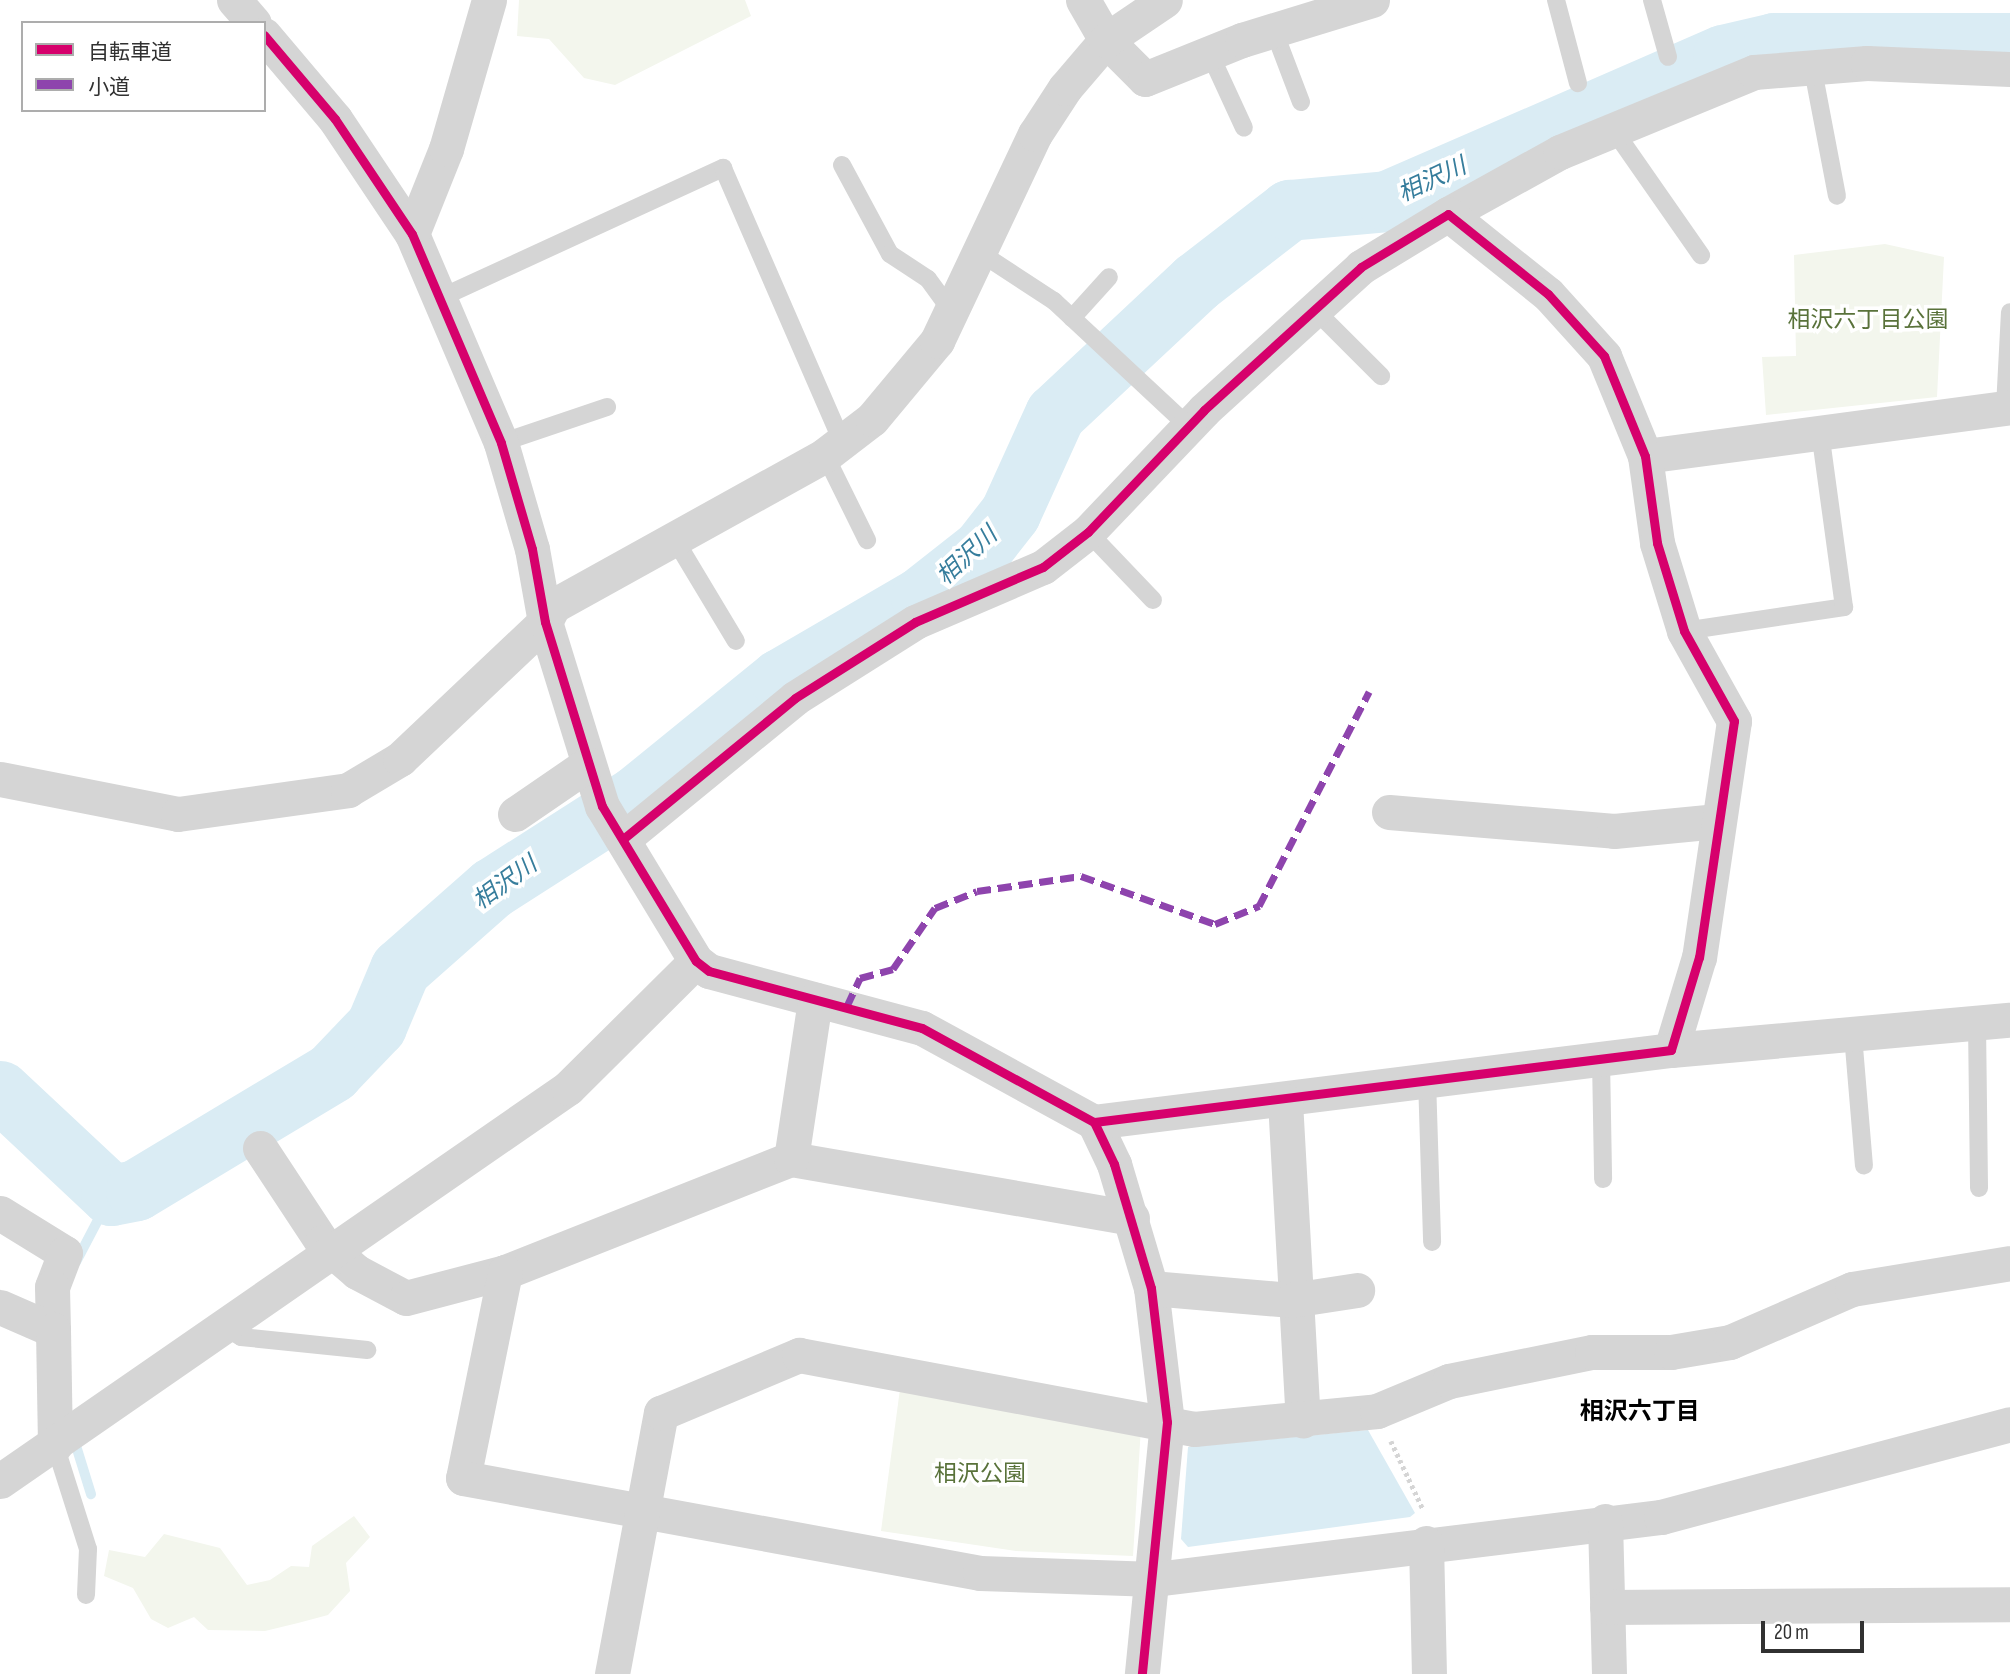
<!DOCTYPE html>
<meta charset="utf-8">
<style>
body{margin:0}
#map{position:relative;width:2010px;height:1674px;overflow:hidden;background:#fff;font-family:"Sofia Sans Condensed","Noto Sans JP",sans-serif}
div>[style]{position:absolute}
.green>*{inset:0;background:#f3f6ed}
.water>*{inset:0;background:#daecf4}
.stream>*{height:10px;margin:-5px;padding:0 5px;transform-origin:5px;border-radius:5px;background:#daecf4}
.river>*{height:61px;margin:-30.5px;padding:0 30.5px;transform-origin:30.5px;border-radius:30.5px;background:#daecf4}
.path>*{height:4.5px;margin-top:-2.25px;transform-origin:0;background:repeating-linear-gradient(90deg,#d5d5d5 0 3.5px,transparent 0 7px)}
.service>*{height:18px;margin:-9px;padding:0 9px;transform-origin:9px;border-radius:9px;background:#d5d5d5}
.minor>*{height:35px;margin:-17.5px;padding:0 17.5px;transform-origin:17.5px;border-radius:17.5px;background:#d5d5d5}
.quiet>*{height:7px;margin-top:-3.5px;transform-origin:0;background:repeating-linear-gradient(90deg,#8e44ad 0 14px,transparent 0 21px)}
.cycleway>*{height:9px;margin:-4.5px;padding:0 4.5px;transform-origin:4.5px;border-radius:4.5px;background:#d6006c}
span{translate:-50% -50%;white-space:nowrap;text-align:center;line-height:1.15;-webkit-text-stroke:7px #fff;paint-order:stroke}
.park-label{font-size:23px;color:#59723a}
.water-label{font-size:24px;color:#367d9c;font-style:italic}
.neighbourhood-label{font-size:24px;color:#000;font-weight:700}
.legend{position:absolute;left:21px;top:21px;width:245px;height:91px;box-sizing:border-box;background:#fff;border:2px solid #adadad;margin:0;padding:9px 12px;list-style:none;font-size:21px;color:#313131}
.legend li{display:flex;align-items:center;gap:14px;height:35px}
.legend b{width:35px;border:2px solid #adadad}
.scale{position:absolute;left:1761px;top:1621px;width:103px;height:32px;box-sizing:border-box;border:4px solid #313131;border-top:0;padding-left:9px;font-size:21px;line-height:24px;white-space:nowrap;color:#313131;-webkit-text-stroke:5px #fff;paint-order:stroke}
</style>
<div id="map">
<div class="green">
<div style="clip-path:polygon(519px 0,745px 0,751px 16px,615px 85px,584px 78px,549px 39px,517px 36px)"></div>
<div style="clip-path:polygon(1885px 244px,1944px 257px,1937px 397px,1766px 415px,1762px 357px,1796px 356px,1794px 255px)"></div>
<div style="clip-path:polygon(900px 1389px,1141px 1427px,1133px 1556px,1016px 1551px,881px 1531px)"></div>
<div style="clip-path:polygon(354px 1516px,370px 1537px,346px 1563px,350px 1591px,328px 1615px,298px 1623px,265px 1631px,208px 1630px,194px 1617px,168px 1628px,151px 1619px,133px 1588px,104px 1576px,109px 1550px,145px 1557px,164px 1534px,220px 1548px,247px 1585px,270px 1580px,291px 1566px,309px 1567px,312px 1546px)"></div>
</div>
<div class="water">
<div style="clip-path:polygon(1368px 1430px,1415px 1513px,1410px 1517px,1188px 1547px,1181px 1539px,1188px 1447px)"></div>
</div>
<div class="stream">
<div style="left:76px;top:1262px;width:76px;rotate:-62.4deg"></div>
<div style="left:73px;top:1436px;width:61px;rotate:72.8deg"></div>
</div>
<div class="river">
<div style="left:0;top:1091px;width:152px;rotate:43.1deg"></div>
<div style="left:111px;top:1195px;width:25px;rotate:-11deg"></div>
<div style="left:136px;top:1190px;width:229px;rotate:-31deg"></div>
<div style="left:332px;top:1072px;width:64px;rotate:-46.3deg"></div>
<div style="left:376px;top:1026px;width:62px;rotate:-67.2deg"></div>
<div style="left:400px;top:969px;width:123px;rotate:-41.4deg"></div>
<div style="left:492px;top:888px;width:171px;rotate:-32.6deg"></div>
<div style="left:636px;top:796px;width:186px;rotate:-39.1deg"></div>
<div style="left:780px;top:679px;width:163px;rotate:-30.2deg"></div>
<div style="left:921px;top:597px;width:78px;rotate:-38.2deg"></div>
<div style="left:982px;top:549px;width:46px;rotate:-52.1deg"></div>
<div style="left:1010px;top:513px;width:109px;rotate:-65.6deg"></div>
<div style="left:1055px;top:414px;width:193px;rotate:-43.1deg"></div>
<div style="left:1196px;top:282px;width:118px;rotate:-37.7deg"></div>
<div style="left:1289px;top:210px;width:98px;rotate:-5.2deg"></div>
<div style="left:1387px;top:201px;width:366px;rotate:-23.5deg"></div>
<div style="left:1723px;top:55px;width:52px;rotate:-13.2deg"></div>
<div style="left:1774px;top:43px;width:236px"></div>
</div>
<div class="path">
<div style="left:1391px;top:1441px;width:75px;rotate:64.8deg"></div>
</div>
<div class="service">
<div style="left:1556px;top:0;width:86px;rotate:75.2deg"></div>
<div style="left:1652px;top:0;width:59px;rotate:74.3deg"></div>
<div style="left:1274px;top:31px;width:76px;rotate:69.2deg"></div>
<div style="left:1210px;top:54px;width:81px;rotate:65.3deg"></div>
<div style="left:1812px;top:65px;width:133px;rotate:79.2deg"></div>
<div style="left:1613px;top:129px;width:154px;rotate:55.1deg"></div>
<div style="left:842px;top:165px;width:101px;rotate:61.7deg"></div>
<div style="left:890px;top:254px;width:45px;rotate:33.3deg"></div>
<div style="left:928px;top:279px;width:39px;rotate:54deg"></div>
<div style="left:979px;top:252px;width:90px;rotate:33.2deg"></div>
<div style="left:1054px;top:301px;width:185px;rotate:43deg"></div>
<div style="left:438px;top:299px;width:314px;rotate:-24.7deg"></div>
<div style="left:723px;top:168px;width:301px;rotate:66.5deg"></div>
<div style="left:1314px;top:309px;width:95px;rotate:45deg"></div>
<div style="left:1072px;top:318px;width:55px;rotate:-47.9deg"></div>
<div style="left:2005px;top:407px;width:95px;rotate:-87deg"></div>
<div style="left:501px;top:443px;width:112px;rotate:-18.8deg"></div>
<div style="left:825px;top:455px;width:95px;rotate:63.7deg"></div>
<div style="left:1088px;top:532px;width:94px;rotate:46.3deg"></div>
<div style="left:674px;top:538px;width:120px;rotate:59deg"></div>
<div style="left:1684px;top:631px;width:162px;rotate:-8.5deg"></div>
<div style="left:1844px;top:607px;width:178px;rotate:-97.8deg"></div>
<div style="left:1977px;top:1023px;width:165px;rotate:89.3deg"></div>
<div style="left:1853px;top:1035px;width:131px;rotate:85.2deg"></div>
<div style="left:1601px;top:1059px;width:120px;rotate:89deg"></div>
<div style="left:1427px;top:1079px;width:163px;rotate:88.2deg"></div>
<div style="left:224px;top:1327px;width:20px;rotate:30deg"></div>
<div style="left:241px;top:1337px;width:127px;rotate:5.9deg"></div>
<div style="left:55px;top:1445px;width:109px;rotate:72.4deg"></div>
<div style="left:88px;top:1549px;width:46px;rotate:92.5deg"></div>
</div>
<div class="minor">
<div style="left:234px;top:0;width:30px;rotate:49deg"></div>
<div style="left:1083px;top:0;width:46px;rotate:60.1deg"></div>
<div style="left:1106px;top:40px;width:55px;rotate:45deg"></div>
<div style="left:1145px;top:79px;width:105px;rotate:-21.9deg"></div>
<div style="left:1242px;top:40px;width:136px;rotate:-17.1deg"></div>
<div style="left:264px;top:35px;width:110px;rotate:49.8deg"></div>
<div style="left:335px;top:119px;width:138px;rotate:56.2deg"></div>
<div style="left:412px;top:234px;width:227px;rotate:66.9deg"></div>
<div style="left:501px;top:443px;width:110px;rotate:73.7deg"></div>
<div style="left:532px;top:549px;width:74px;rotate:79.9deg"></div>
<div style="left:545px;top:622px;width:193px;rotate:72.8deg"></div>
<div style="left:602px;top:806px;width:181px;rotate:58.8deg"></div>
<div style="left:696px;top:961px;width:16px;rotate:38deg"></div>
<div style="left:709px;top:971px;width:220px;rotate:15deg"></div>
<div style="left:922px;top:1028px;width:196px;rotate:28.7deg"></div>
<div style="left:1094px;top:1122px;width:47px;rotate:64.5deg"></div>
<div style="left:1114px;top:1164px;width:129px;rotate:73.4deg"></div>
<div style="left:1151px;top:1288px;width:135px;rotate:83.2deg"></div>
<div style="left:1167px;top:1422px;width:253px;rotate:95.7deg"></div>
<div style="left:1448px;top:214px;width:128px;rotate:-29deg"></div>
<div style="left:1560px;top:152px;width:210px;rotate:-22.4deg"></div>
<div style="left:1754px;top:72px;width:113px;rotate:-4.6deg"></div>
<div style="left:1867px;top:63px;width:143px;rotate:2.4deg"></div>
<div style="left:412px;top:234px;width:92px;rotate:-68.2deg"></div>
<div style="left:446px;top:149px;width:155px;rotate:-73.9deg"></div>
<div style="left:1645px;top:456px;width:368px;rotate:-7.6deg"></div>
<div style="left:0;top:779px;width:181px;rotate:11.1deg"></div>
<div style="left:178px;top:814px;width:172px;rotate:-8deg"></div>
<div style="left:348px;top:790px;width:61px;rotate:-30.8deg"></div>
<div style="left:400px;top:759px;width:199px;rotate:-43.4deg"></div>
<div style="left:545px;top:622px;width:18px;rotate:-63deg"></div>
<div style="left:553px;top:606px;width:311px;rotate:-29deg"></div>
<div style="left:825px;top:455px;width:59px;rotate:-37.5deg"></div>
<div style="left:872px;top:419px;width:102px;rotate:-50.2deg"></div>
<div style="left:937px;top:341px;width:229px;rotate:-64.7deg"></div>
<div style="left:1035px;top:134px;width:55px;rotate:-56.9deg"></div>
<div style="left:1065px;top:88px;width:63px;rotate:-49.5deg"></div>
<div style="left:1106px;top:40px;width:71px;rotate:-34.1deg"></div>
<div style="left:1389px;top:812px;width:226px;rotate:4.8deg"></div>
<div style="left:1614px;top:831px;width:104px;rotate:-5.5deg"></div>
<div style="left:515px;top:814px;width:88px;rotate:-34.4deg"></div>
<div style="left:623px;top:839px;width:222px;rotate:-39.3deg"></div>
<div style="left:795px;top:698px;width:142px;rotate:-32.3deg"></div>
<div style="left:915px;top:622px;width:139px;rotate:-23.3deg"></div>
<div style="left:1043px;top:567px;width:57px;rotate:-37.9deg"></div>
<div style="left:1088px;top:532px;width:168px;rotate:-46.4deg"></div>
<div style="left:1204px;top:410px;width:212px;rotate:-42.3deg"></div>
<div style="left:1361px;top:267px;width:102px;rotate:-31.3deg"></div>
<div style="left:1448px;top:214px;width:128px;rotate:38.7deg"></div>
<div style="left:1548px;top:294px;width:84px;rotate:47.9deg"></div>
<div style="left:1604px;top:356px;width:108px;rotate:67.7deg"></div>
<div style="left:1645px;top:456px;width:88px;rotate:82.1deg"></div>
<div style="left:1657px;top:543px;width:92px;rotate:72.9deg"></div>
<div style="left:1684px;top:631px;width:103px;rotate:60.9deg"></div>
<div style="left:1734px;top:721px;width:239px;rotate:98.4deg"></div>
<div style="left:1699px;top:957px;width:97px;rotate:106.8deg"></div>
<div style="left:1671px;top:1050px;width:581px;rotate:172.89deg"></div>
<div style="left:1671px;top:1050px;width:340px;rotate:-5.1deg"></div>
<div style="left:1285px;top:1101px;width:320px;rotate:86.8deg"></div>
<div style="left:260px;top:1148px;width:113px;rotate:56.6deg"></div>
<div style="left:322px;top:1242px;width:46px;rotate:40.6deg"></div>
<div style="left:357px;top:1272px;width:55px;rotate:28deg"></div>
<div style="left:406px;top:1298px;width:102px;rotate:-14.7deg"></div>
<div style="left:505px;top:1272px;width:308px;rotate:-21.6deg"></div>
<div style="left:791px;top:1159px;width:346px;rotate:9.8deg"></div>
<div style="left:791px;top:1159px;width:161px;rotate:-81.4deg"></div>
<div style="left:0;top:1213px;width:76px;rotate:31.6deg"></div>
<div style="left:65px;top:1253px;width:36px;rotate:111deg"></div>
<div style="left:52px;top:1287px;width:43px;rotate:88.7deg"></div>
<div style="left:53px;top:1330px;width:58px;rotate:-156.5deg"></div>
<div style="left:505px;top:1272px;width:210px;rotate:101.5deg"></div>
<div style="left:463px;top:1478px;width:526px;rotate:10.41deg"></div>
<div style="left:980px;top:1573px;width:175px;rotate:2deg"></div>
<div style="left:1155px;top:1579px;width:510px;rotate:-6.99deg"></div>
<div style="left:1661px;top:1517px;width:361px;rotate:-14.9deg"></div>
<div style="left:1151px;top:1288px;width:142px;rotate:4.9deg"></div>
<div style="left:1292px;top:1300px;width:66px;rotate:-8.7deg"></div>
<div style="left:53px;top:1330px;width:115px;rotate:89deg"></div>
<div style="left:0;top:1481px;width:691px;rotate:-34.68deg"></div>
<div style="left:568px;top:1088px;width:180px;rotate:-44.8deg"></div>
<div style="left:1605px;top:1521px;width:153px;rotate:88.5deg"></div>
<div style="left:1426px;top:1543px;width:131px;rotate:88.7deg"></div>
<div style="left:1607px;top:1607px;width:403px;rotate:-0.4deg"></div>
<div style="left:612px;top:1674px;width:266px;rotate:-79.4deg"></div>
<div style="left:661px;top:1413px;width:150px;rotate:-22.8deg"></div>
<div style="left:799px;top:1355px;width:402px;rotate:10.6deg"></div>
<div style="left:1194px;top:1429px;width:184px;rotate:-5.6deg"></div>
<div style="left:1377px;top:1411px;width:78px;rotate:-22.6deg"></div>
<div style="left:1449px;top:1381px;width:146px;rotate:-11.5deg"></div>
<div style="left:1592px;top:1352px;width:79px"></div>
<div style="left:1671px;top:1352px;width:60px;rotate:-9.6deg"></div>
<div style="left:1730px;top:1342px;width:133px;rotate:-23.5deg"></div>
<div style="left:1852px;top:1289px;width:160px;rotate:-9.3deg"></div>
</div>
<div class="quiet">
<div style="left:847px;top:1006px;width:31px;rotate:-65deg"></div>
<div style="left:860px;top:978px;width:34px;rotate:-15deg"></div>
<div style="left:893px;top:969px;width:74px;rotate:-55.5deg"></div>
<div style="left:935px;top:908px;width:45px;rotate:-22deg"></div>
<div style="left:977px;top:891px;width:105px;rotate:-8.2deg"></div>
<div style="left:1081px;top:876px;width:142px;rotate:19.7deg"></div>
<div style="left:1215px;top:924px;width:48px;rotate:-22.2deg"></div>
<div style="left:1259px;top:906px;width:241px;rotate:-62.8deg"></div>
</div>
<div class="cycleway">
<div style="left:264px;top:35px;width:110px;rotate:49.8deg"></div>
<div style="left:335px;top:119px;width:138px;rotate:56.2deg"></div>
<div style="left:412px;top:234px;width:227px;rotate:66.9deg"></div>
<div style="left:501px;top:443px;width:110px;rotate:73.7deg"></div>
<div style="left:532px;top:549px;width:74px;rotate:79.9deg"></div>
<div style="left:545px;top:622px;width:193px;rotate:72.8deg"></div>
<div style="left:602px;top:806px;width:181px;rotate:58.8deg"></div>
<div style="left:696px;top:961px;width:16px;rotate:38deg"></div>
<div style="left:709px;top:971px;width:220px;rotate:15deg"></div>
<div style="left:922px;top:1028px;width:196px;rotate:28.7deg"></div>
<div style="left:1094px;top:1122px;width:47px;rotate:64.5deg"></div>
<div style="left:1114px;top:1164px;width:129px;rotate:73.4deg"></div>
<div style="left:1151px;top:1288px;width:135px;rotate:83.2deg"></div>
<div style="left:1167px;top:1422px;width:253px;rotate:95.7deg"></div>
<div style="left:623px;top:839px;width:222px;rotate:-39.3deg"></div>
<div style="left:795px;top:698px;width:142px;rotate:-32.3deg"></div>
<div style="left:915px;top:622px;width:139px;rotate:-23.3deg"></div>
<div style="left:1043px;top:567px;width:57px;rotate:-37.9deg"></div>
<div style="left:1088px;top:532px;width:168px;rotate:-46.4deg"></div>
<div style="left:1204px;top:410px;width:212px;rotate:-42.3deg"></div>
<div style="left:1361px;top:267px;width:102px;rotate:-31.3deg"></div>
<div style="left:1448px;top:214px;width:128px;rotate:38.7deg"></div>
<div style="left:1548px;top:294px;width:84px;rotate:47.9deg"></div>
<div style="left:1604px;top:356px;width:108px;rotate:67.7deg"></div>
<div style="left:1645px;top:456px;width:88px;rotate:82.1deg"></div>
<div style="left:1657px;top:543px;width:92px;rotate:72.9deg"></div>
<div style="left:1684px;top:631px;width:103px;rotate:60.9deg"></div>
<div style="left:1734px;top:721px;width:239px;rotate:98.4deg"></div>
<div style="left:1699px;top:957px;width:97px;rotate:106.8deg"></div>
<div style="left:1671px;top:1050px;width:581px;rotate:172.89deg"></div>
</div>
<div class="park-label">
<span style="left:1868px;top:320px">相沢六丁目公園</span>
<span style="left:980px;top:1474px">相沢公園</span>
</div>
<div class="water-label">
<span style="left:1432px;top:180px;rotate:-25deg">相沢川</span>
<span style="left:967px;top:556px;rotate:-43deg">相沢川</span>
<span style="left:505px;top:883px;rotate:-36deg">相沢川</span>
</div>
<div class="neighbourhood-label">
<span style="left:1640px;top:1412px">相沢六丁目</span>
</div>
<ul class="legend">
<li><b style="height:9px;background:#d6006c"></b>自転車道</li>
<li><b style="height:9px;background:#8e44ad"></b>小道</li>
</ul>
<div class="scale">20 m</div>
</div>
